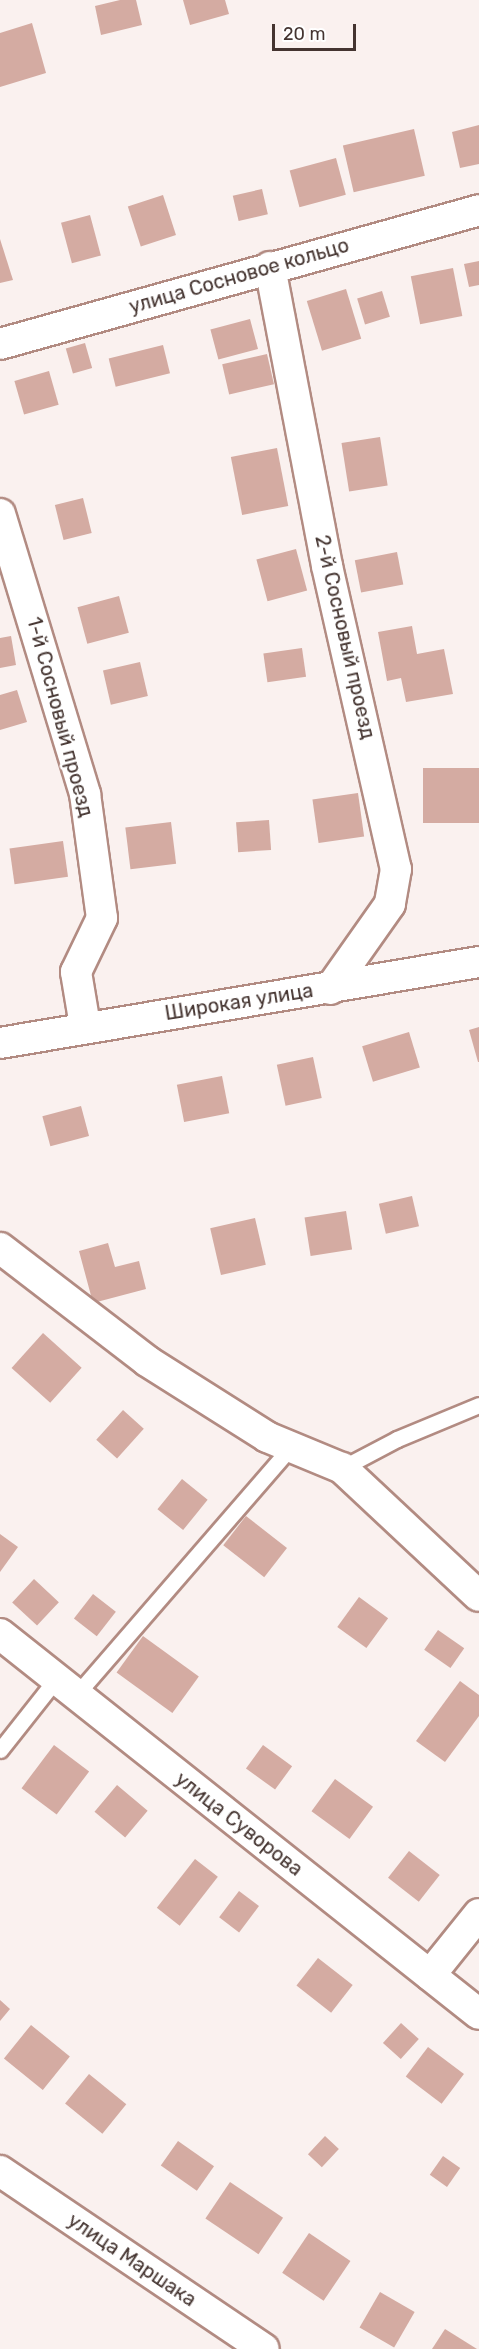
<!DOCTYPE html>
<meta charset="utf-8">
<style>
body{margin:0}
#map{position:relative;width:479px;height:2349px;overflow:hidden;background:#faf1ef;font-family:Rubik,sans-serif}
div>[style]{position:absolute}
.building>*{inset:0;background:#d4aba2;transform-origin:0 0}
.roads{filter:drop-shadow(2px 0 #b28b82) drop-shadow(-2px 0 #b28b82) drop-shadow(0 2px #b28b82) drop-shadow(0 -2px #b28b82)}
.lane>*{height:15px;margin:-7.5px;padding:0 7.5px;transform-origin:7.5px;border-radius:7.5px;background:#fff}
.street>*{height:30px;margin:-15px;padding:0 15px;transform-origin:15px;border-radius:15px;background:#fff}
span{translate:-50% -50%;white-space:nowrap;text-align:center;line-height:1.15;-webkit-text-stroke:5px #fff;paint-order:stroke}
.street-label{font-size:20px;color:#443430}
.scale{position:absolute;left:272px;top:24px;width:84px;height:27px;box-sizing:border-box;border:3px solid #443430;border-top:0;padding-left:8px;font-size:18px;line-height:21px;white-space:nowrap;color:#443430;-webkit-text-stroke:4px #fff;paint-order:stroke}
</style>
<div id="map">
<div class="building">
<div style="clip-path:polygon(120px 0,136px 0,142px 25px,101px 35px,95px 6px)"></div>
<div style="clip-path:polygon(183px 0,225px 0,229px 14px,190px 25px)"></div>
<div style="clip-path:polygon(32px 23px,46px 73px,0 87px,0 33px)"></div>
<div style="clip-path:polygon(479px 125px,479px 164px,460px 168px,452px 132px)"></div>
<div style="left:414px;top:129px;width:48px;height:73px;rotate:77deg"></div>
<div style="left:336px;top:158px;width:38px;height:48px;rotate:75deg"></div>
<div style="left:262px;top:189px;width:26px;height:30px;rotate:77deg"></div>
<div style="left:163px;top:195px;width:42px;height:37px;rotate:72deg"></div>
<div style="left:90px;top:215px;width:42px;height:30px;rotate:75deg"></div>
<div style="clip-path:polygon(0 239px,13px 280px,0 283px)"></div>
<div style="clip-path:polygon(479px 261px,479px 285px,469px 287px,464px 264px)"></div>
<div style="left:453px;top:268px;width:49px;height:43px;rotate:79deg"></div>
<div style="left:346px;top:289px;width:52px;height:41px;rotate:73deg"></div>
<div style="left:382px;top:291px;width:27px;height:26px;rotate:73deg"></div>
<div style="left:250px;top:319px;width:31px;height:41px;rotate:75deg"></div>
<div style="left:85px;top:343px;width:26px;height:20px;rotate:74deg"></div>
<div style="left:163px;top:345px;width:29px;height:56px;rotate:76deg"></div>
<div style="left:267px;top:354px;width:31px;height:46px;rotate:77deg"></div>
<div style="left:49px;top:371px;width:35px;height:36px;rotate:74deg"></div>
<div style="left:380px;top:437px;width:49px;height:39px;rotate:81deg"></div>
<div style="left:277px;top:448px;width:59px;height:47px;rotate:79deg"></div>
<div style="left:83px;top:498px;width:36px;height:29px;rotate:76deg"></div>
<div style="left:296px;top:549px;width:43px;height:41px;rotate:75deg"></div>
<div style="left:397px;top:552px;width:33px;height:43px;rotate:79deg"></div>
<div style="left:119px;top:596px;width:38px;height:43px;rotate:75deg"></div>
<div style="clip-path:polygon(412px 626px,417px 654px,444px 649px,453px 694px,406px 702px,401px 678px,387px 681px,378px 632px)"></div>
<div style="clip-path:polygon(11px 636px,16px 665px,0 668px,0 638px)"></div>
<div style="left:302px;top:648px;width:29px;height:39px;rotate:82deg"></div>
<div style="left:140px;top:662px;width:35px;height:38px;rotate:77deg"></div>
<div style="clip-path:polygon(17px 690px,27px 722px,0 730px,0 695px)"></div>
<div style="left:479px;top:768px;width:55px;height:56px;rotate:90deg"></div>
<div style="left:358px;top:793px;width:44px;height:46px;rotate:82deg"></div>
<div style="left:269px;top:820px;width:30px;height:33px;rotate:86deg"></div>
<div style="left:171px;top:822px;width:42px;height:46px;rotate:83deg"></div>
<div style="left:63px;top:841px;width:36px;height:54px;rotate:82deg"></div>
<div style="clip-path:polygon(479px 1027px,479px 1062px,478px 1062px,469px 1030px)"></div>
<div style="left:409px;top:1032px;width:37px;height:49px;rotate:73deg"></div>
<div style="left:313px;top:1057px;width:42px;height:37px;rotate:78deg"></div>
<div style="left:222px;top:1076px;width:38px;height:46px;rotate:79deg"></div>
<div style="left:81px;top:1106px;width:31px;height:40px;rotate:75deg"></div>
<div style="left:412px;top:1196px;width:31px;height:34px;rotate:77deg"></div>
<div style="left:346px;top:1211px;width:39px;height:42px;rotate:81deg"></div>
<div style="left:255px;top:1218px;width:48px;height:46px;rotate:77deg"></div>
<div style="clip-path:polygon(108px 1243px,115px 1267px,139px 1261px,146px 1289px,93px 1303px,79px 1251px)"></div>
<div style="left:43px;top:1333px;width:52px;height:47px;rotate:42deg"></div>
<div style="left:123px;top:1410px;width:28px;height:40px;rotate:42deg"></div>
<div style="left:182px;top:1479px;width:33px;height:39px;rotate:39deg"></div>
<div style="left:246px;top:1516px;width:52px;height:37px;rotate:38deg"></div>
<div style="clip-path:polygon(0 1534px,18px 1547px,0 1572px)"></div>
<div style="left:34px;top:1579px;width:34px;height:32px;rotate:43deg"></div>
<div style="left:93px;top:1594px;width:29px;height:31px;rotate:38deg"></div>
<div style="left:359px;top:1597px;width:36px;height:37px;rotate:36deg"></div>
<div style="left:438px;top:1630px;width:32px;height:24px;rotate:35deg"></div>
<div style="left:143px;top:1636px;width:69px;height:45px;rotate:36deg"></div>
<div style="clip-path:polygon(460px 1681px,479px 1695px,479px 1716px,445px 1762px,416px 1741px)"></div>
<div style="left:54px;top:1745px;width:44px;height:54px;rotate:37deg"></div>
<div style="left:263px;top:1745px;width:36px;height:29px;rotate:36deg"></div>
<div style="left:335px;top:1779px;width:47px;height:40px;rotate:36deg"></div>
<div style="left:117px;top:1785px;width:40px;height:35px;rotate:40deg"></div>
<div style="left:409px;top:1851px;width:39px;height:34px;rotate:38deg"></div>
<div style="left:195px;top:1859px;width:29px;height:62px;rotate:38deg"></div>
<div style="left:239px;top:1891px;width:25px;height:33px;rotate:37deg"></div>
<div style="left:318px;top:1958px;width:44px;height:35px;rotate:38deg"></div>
<div style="clip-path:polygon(0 2000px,10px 2009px,0 2021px)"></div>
<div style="left:401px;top:2023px;width:24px;height:27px;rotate:42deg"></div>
<div style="left:31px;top:2025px;width:50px;height:43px;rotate:39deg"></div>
<div style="left:428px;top:2047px;width:45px;height:37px;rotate:37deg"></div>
<div style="left:89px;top:2074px;width:48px;height:38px;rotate:39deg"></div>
<div style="left:325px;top:2136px;width:19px;height:25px;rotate:43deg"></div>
<div style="left:178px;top:2141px;width:44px;height:30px;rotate:35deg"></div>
<div style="left:443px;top:2156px;width:21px;height:23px;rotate:35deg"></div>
<div style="left:230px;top:2182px;width:64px;height:44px;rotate:34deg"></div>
<div style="left:309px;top:2233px;width:50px;height:48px;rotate:34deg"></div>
<div style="left:380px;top:2292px;width:40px;height:41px;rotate:30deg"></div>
<div style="clip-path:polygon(445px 2329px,477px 2349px,432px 2349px)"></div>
</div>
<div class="roads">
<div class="lane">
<div style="left:342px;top:1468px;width:62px;rotate:-27.8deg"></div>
<div style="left:397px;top:1439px;width:89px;rotate:-22.5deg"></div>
<div style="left:76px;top:1695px;width:328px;rotate:-49.1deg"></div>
<div style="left:0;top:1750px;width:90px;rotate:-51.7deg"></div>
</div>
<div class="street">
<div style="left:270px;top:267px;width:304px;rotate:79.2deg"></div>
<div style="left:327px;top:566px;width:311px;rotate:77.2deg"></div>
<div style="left:396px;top:869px;width:36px;rotate:100deg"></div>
<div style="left:390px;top:904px;width:104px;rotate:125.2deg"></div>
<div style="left:0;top:344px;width:497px;rotate:-15.6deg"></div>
<div style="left:0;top:514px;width:293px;rotate:73.1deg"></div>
<div style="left:85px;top:794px;width:125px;rotate:82.2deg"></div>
<div style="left:102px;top:918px;width:60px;rotate:115.7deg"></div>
<div style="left:76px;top:972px;width:55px;rotate:80.5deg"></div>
<div style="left:0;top:1043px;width:486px;rotate:-9.6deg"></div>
<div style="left:0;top:1248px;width:185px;rotate:37.5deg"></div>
<div style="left:147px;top:1361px;width:142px;rotate:32.3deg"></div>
<div style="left:267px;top:1437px;width:81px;rotate:22.5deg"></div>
<div style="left:342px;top:1468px;width:187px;rotate:43.1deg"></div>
<div style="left:0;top:1634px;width:611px;rotate:38.43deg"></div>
<div style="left:430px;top:1975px;width:78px;rotate:-51.2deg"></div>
<div style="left:0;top:2171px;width:318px;rotate:34deg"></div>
</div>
</div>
<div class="street-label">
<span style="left:239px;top:276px;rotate:-16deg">улица Сосновое кольцо</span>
<span style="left:345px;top:637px;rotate:77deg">2-й Сосновый проезд</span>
<span style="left:60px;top:717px;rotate:75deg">1-й Сосновый проезд</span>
<span style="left:239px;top:1002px;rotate:-9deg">Широкая улица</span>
<span style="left:239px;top:1824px;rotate:38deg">улица Суворова</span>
<span style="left:132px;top:2260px;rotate:34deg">улица Маршака</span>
</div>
<div class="scale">20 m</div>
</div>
